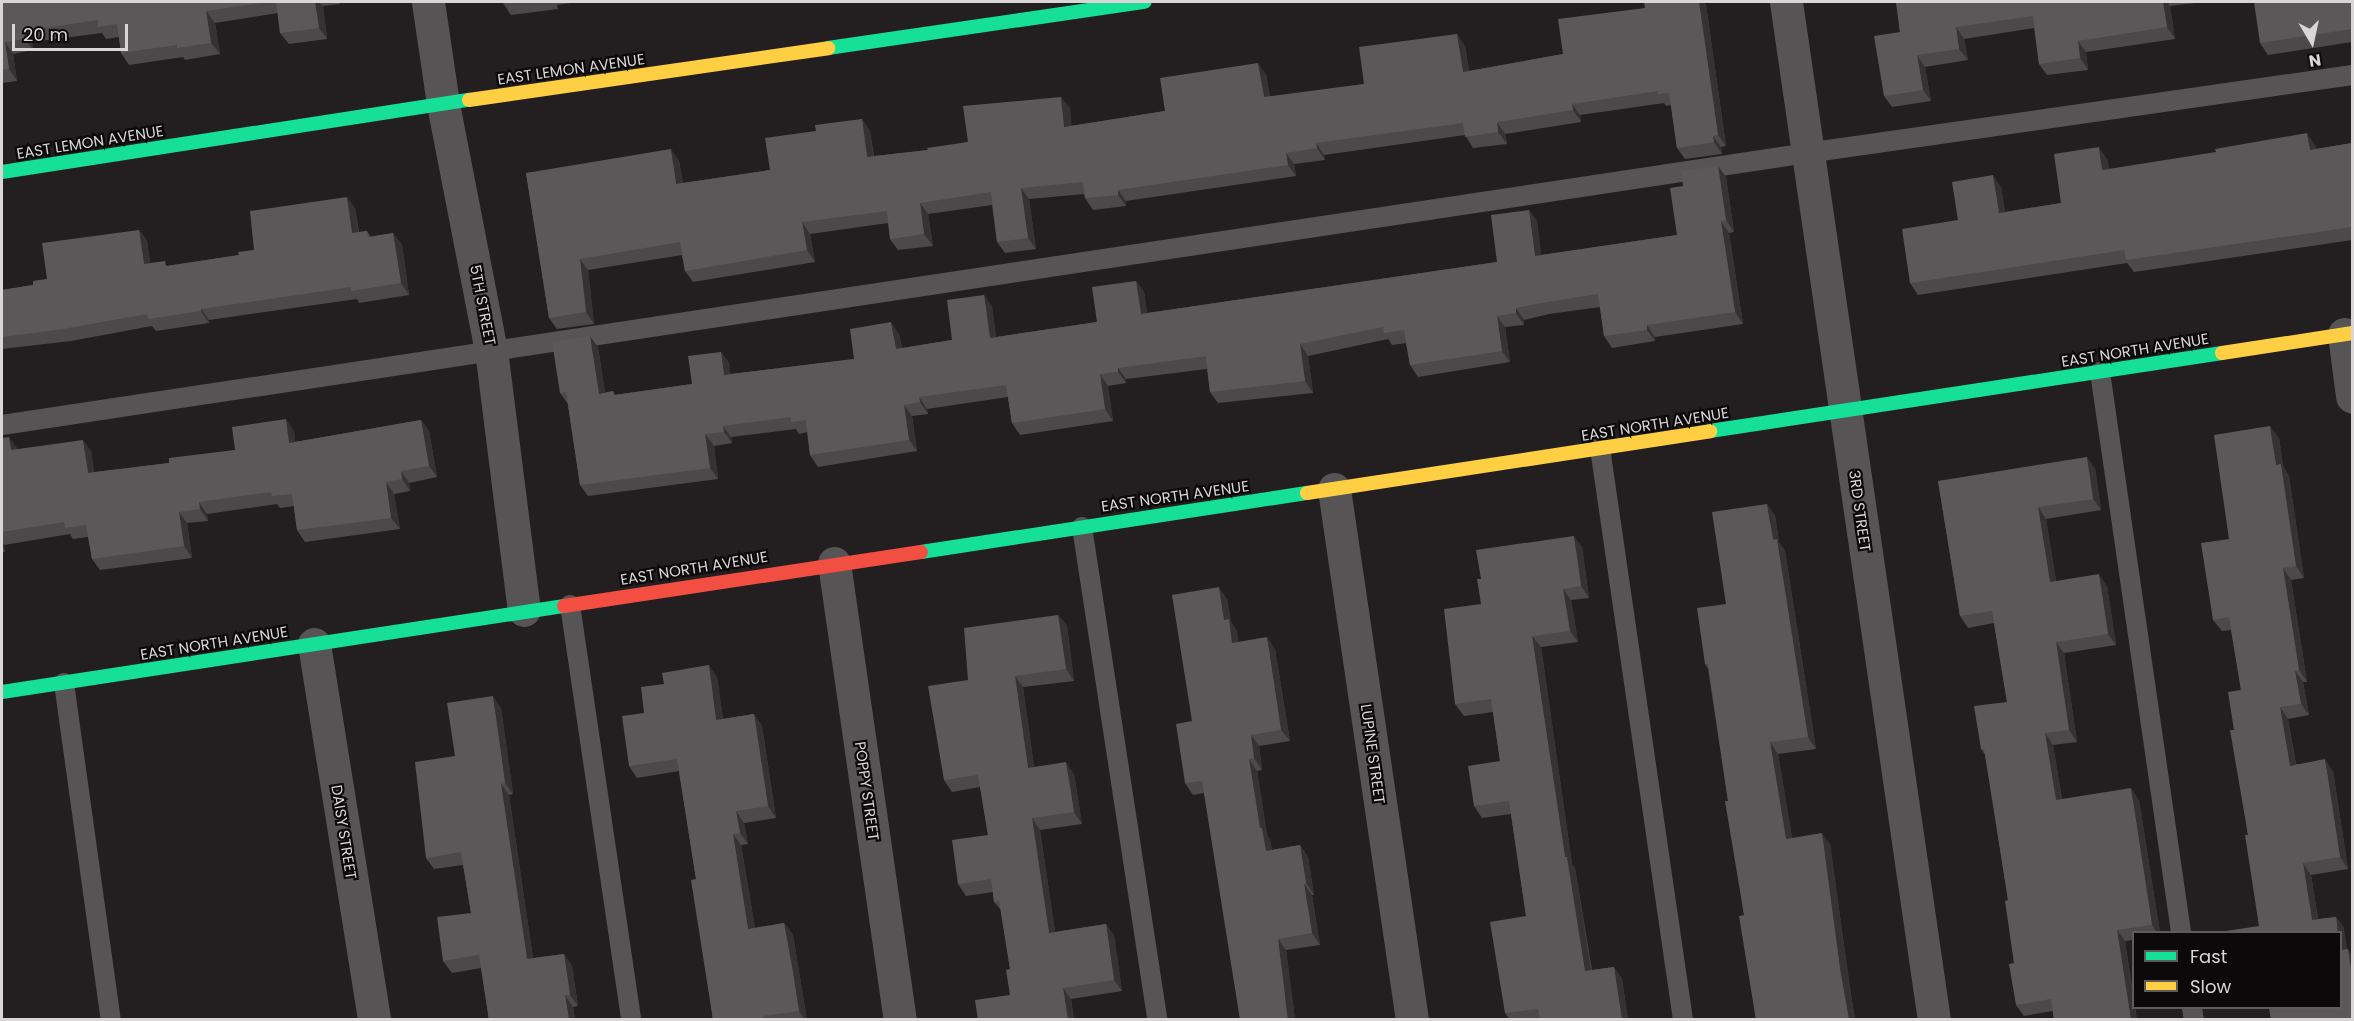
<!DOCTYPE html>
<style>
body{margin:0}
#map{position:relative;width:2354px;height:1021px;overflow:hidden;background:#231f21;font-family:Poppins,sans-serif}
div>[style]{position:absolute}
.lane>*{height:20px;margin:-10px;padding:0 10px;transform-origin:10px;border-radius:10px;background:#575456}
.street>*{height:33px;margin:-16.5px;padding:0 16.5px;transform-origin:16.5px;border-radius:16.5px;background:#575456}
.fast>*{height:14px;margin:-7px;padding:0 7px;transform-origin:7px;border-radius:7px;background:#16e098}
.slow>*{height:14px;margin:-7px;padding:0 7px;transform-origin:7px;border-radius:7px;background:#ffcf43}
.jam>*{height:14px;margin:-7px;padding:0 7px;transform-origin:7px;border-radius:7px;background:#f24e42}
.wall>*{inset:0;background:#4c494b}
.shaded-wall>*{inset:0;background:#353234}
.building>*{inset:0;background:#5b585a}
span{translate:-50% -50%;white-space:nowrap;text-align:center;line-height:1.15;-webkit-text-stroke:4.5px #0b090a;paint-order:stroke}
.street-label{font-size:15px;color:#dad6d8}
.frame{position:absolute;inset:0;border:3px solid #dad6d8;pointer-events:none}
.legend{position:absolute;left:2132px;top:931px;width:210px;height:78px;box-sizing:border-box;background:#0b090a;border:2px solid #5e5b5c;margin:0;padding:8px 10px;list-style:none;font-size:18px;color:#dad6d8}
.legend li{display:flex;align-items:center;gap:12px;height:30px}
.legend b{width:30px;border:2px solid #5e5b5c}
.north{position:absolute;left:2282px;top:12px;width:60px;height:60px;-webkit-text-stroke:4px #0b090a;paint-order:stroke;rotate:171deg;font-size:16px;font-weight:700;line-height:24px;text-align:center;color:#dad6d8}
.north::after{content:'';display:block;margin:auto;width:21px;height:27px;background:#dad6d8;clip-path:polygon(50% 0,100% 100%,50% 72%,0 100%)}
.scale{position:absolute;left:12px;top:24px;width:116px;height:27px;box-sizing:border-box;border:3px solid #dad6d8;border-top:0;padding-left:8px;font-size:18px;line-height:21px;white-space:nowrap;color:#dad6d8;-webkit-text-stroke:4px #0b090a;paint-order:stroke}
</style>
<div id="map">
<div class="lane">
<div style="left:2100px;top:372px;width:566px;rotate:81.77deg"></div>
<div style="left:2px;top:425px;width:1825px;rotate:-8.57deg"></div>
<div style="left:1807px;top:153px;width:551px;rotate:-8.14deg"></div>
<div style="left:1600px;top:448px;width:578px;rotate:81.74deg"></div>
<div style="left:1082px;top:527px;width:499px;rotate:81.3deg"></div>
<div style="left:570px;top:605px;width:419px;rotate:81.6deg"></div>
<div style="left:64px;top:683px;width:340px;rotate:82.1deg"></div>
<div style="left:2192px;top:1008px;width:12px;rotate:81deg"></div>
</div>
<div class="street">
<div style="left:428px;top:2px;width:103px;rotate:81.6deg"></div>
<div style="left:443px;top:104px;width:251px;rotate:79deg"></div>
<div style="left:491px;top:350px;width:262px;rotate:82.8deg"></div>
<div style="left:1786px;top:2px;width:1029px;rotate:81.73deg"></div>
<div style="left:2344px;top:334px;width:63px;rotate:82.6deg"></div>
<div style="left:1334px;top:489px;width:537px;rotate:81.64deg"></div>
<div style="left:834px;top:563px;width:462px;rotate:81.8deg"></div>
<div style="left:314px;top:644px;width:381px;rotate:80.9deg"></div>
</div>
<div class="fast">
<div style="left:828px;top:48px;width:320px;rotate:-8.3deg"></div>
<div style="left:2px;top:172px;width:473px;rotate:-8.8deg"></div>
<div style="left:1710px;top:431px;width:518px;rotate:-8.66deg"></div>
<div style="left:921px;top:552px;width:390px;rotate:-8.7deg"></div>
<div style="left:2px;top:692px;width:569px;rotate:-8.7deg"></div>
</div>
<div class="slow">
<div style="left:469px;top:100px;width:363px;rotate:-8.2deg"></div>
<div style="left:2222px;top:353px;width:132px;rotate:-8.7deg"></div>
<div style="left:1307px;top:493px;width:408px;rotate:-8.7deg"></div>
</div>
<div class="jam">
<div style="left:564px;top:606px;width:361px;rotate:-8.6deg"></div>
</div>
<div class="wall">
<div style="clip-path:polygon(2px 2px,340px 2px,340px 4px,323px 6px,327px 39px,289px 44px,280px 33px,278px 13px,215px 23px,220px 54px,185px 60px,183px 57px,129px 65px,121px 53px,119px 37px,106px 39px,102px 33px,32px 42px,33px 50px,13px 54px,17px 81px,2px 83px)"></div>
<div style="clip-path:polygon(502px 2px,578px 2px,557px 5px,558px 9px,511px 15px,503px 3px)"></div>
<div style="clip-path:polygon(1649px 2px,1703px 2px,1706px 5px,1726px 146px,1721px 147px,1722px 154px,1685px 159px,1677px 148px,1671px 105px,1666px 106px,1664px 103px,1580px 115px,1581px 122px,1505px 134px,1507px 144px,1473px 148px,1465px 135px,1324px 155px,1325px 160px,1294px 164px,1296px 176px,1126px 201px,1126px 206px,1093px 210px,1085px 198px,1084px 194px,1029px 199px,1036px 249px,1005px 253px,997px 242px,992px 205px,928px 214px,933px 246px,898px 250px,890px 239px,888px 223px,810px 234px,815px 262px,693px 282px,685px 271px,682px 255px,588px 270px,594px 324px,557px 329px,549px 318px,526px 173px,679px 161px,683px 183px,770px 170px,816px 131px,862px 119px,870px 131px,874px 156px,928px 150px,968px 142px,1070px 108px,1071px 126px,1165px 111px,1266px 74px,1270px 97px,1364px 84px,1465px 46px,1469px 71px,1563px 54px,1645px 8px)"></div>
<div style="clip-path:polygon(1896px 2px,2204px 2px,2170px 6px,2175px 39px,2086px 52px,2088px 70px,2047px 75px,2039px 64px,2034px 28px,1964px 39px,1968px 60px,1925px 67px,1931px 101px,1892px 107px,1884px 96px,1900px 32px)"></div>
<div style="clip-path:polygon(2352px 2px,2352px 42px,2268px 55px,2260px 43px)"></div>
<div style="clip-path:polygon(2352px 143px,2352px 240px,2134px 272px,2127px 263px,1918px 295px,1910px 283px,1958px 220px,2001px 187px,2005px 212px,2061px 203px,2107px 159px,2109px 169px,2315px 145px,2316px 149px)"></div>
<div style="clip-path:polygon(1718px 166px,1726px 177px,1734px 232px,1729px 233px,1743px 324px,1655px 337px,1655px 341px,1612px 348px,1604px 336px,1600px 307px,1549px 314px,1524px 320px,1524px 325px,1505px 327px,1510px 362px,1418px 377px,1410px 365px,1406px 343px,1392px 345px,1388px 339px,1308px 356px,1313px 393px,1218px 403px,1210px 392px,1207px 369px,1126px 379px,1126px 383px,1108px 386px,1113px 421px,1020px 435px,1012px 423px,1008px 397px,927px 409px,928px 414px,912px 416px,917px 451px,818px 467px,810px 455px,807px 432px,799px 434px,796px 429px,731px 437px,732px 443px,714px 446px,718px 479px,588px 496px,580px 485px,568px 404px,560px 393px,598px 347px,605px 393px,613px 391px,615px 395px,692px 384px,721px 352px,729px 363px,730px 374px,854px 359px,899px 334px,902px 348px,952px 340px,984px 295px,992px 307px,996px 337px,1097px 322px,1136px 281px,1144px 292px,1147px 313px,1497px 262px,1529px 210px,1537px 221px,1541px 255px,1677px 235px,1683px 186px)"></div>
<div style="clip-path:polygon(355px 208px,359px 232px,367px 231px,371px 237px,393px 233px,402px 245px,409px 295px,359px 303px,357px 299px,209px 320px,209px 323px,156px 331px,152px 326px,71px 341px,2px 349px,2px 352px,2px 290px,33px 285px,47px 279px,139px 230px,147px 241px,150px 263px,168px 266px,239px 255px,254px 250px)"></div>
<div style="clip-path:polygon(421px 420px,429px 431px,437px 477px,409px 483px,410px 491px,394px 494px,400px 529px,305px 542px,297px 530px,294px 506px,280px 508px,277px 504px,207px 514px,208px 521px,187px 523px,192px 558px,100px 570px,92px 559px,88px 537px,73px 539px,70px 534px,4px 545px,5px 552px,2px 552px,2px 438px,17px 448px,17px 449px,91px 451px,94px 472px,169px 463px,235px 450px,294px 431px,295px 442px)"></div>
<div style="clip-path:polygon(2279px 438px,2283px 466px,2289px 476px,2304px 578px,2291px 580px,2307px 682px,2303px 682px,2309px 715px,2288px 719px,2296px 764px,2333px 771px,2348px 869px,2311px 875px,2318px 919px,2336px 917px,2344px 928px,2259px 926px,2248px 835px,2234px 730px,2241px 690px,2231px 630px,2222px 631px,2213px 620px,2229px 539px)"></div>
<div style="clip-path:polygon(2095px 468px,2101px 510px,2046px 519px,2056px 581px,2107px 586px,2116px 645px,2064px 653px,2077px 742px,2053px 745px,2062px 799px,2139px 800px,2160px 933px,2133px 933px,2133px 940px,2125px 941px,2137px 1020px,2054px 1020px,2053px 1011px,2024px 1016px,2016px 1005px,2014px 963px,2008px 900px,1986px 756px,1981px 749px,2007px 702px,1994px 623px,1968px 628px,1960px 616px,1938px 481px)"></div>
<div style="clip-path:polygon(1775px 515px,1779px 542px,1785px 551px,1816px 749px,1778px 754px,1792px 838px,1830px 844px,1849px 981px,1855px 1020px,1756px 1020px,1744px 915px,1728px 801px,1708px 669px,1705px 664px,1726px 604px)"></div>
<div style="clip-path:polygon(1582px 547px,1589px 598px,1571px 600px,1578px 642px,1541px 647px,1572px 864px,1575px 868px,1592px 970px,1614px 967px,1622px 979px,1628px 1020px,1510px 1020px,1505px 1013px,1526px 916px,1511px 814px,1482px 818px,1474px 806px,1500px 761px,1493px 712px,1464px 716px,1455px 704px,1481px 604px,1481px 579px)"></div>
<div style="clip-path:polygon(1227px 599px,1231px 622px,1237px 631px,1238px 642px,1275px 649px,1290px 741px,1259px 746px,1262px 770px,1257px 771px,1267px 835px,1270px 840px,1272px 850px,1300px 845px,1308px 857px,1314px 895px,1312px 895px,1320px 945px,1286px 950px,1295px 1020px,1204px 793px,1193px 795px,1185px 783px,1192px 721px)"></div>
<div style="clip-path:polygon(1058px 615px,1067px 626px,1074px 681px,1023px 687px,1034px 767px,1074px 774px,1082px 824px,1040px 830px,1055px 932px,1106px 924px,1114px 936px,1122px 991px,1071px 999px,1074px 1020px,978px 1020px,1010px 995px,1010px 969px,1001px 910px,994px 902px,993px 892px,966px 896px,958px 884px,988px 835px,980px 787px,952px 792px,944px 780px,968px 680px)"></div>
<div style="clip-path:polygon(717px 677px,723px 719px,754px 714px,762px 726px,776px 818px,744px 823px,748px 844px,741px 845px,755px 928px,784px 923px,793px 935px,807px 1020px,713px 1020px,696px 879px,679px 771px,637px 778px,629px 766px,644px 713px)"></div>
<div style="clip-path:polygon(501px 708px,513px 794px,509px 795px,533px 958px,564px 954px,572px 966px,578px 1006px,573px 1007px,575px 1020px,489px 1020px,481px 968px,452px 973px,443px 961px,471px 913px,463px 865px,434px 869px,426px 858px,455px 756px)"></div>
</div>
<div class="shaded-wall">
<div style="clip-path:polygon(315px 2px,319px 2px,323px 6px,327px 39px,319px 28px)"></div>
<div style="clip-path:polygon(1699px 2px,1703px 2px,1706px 5px,1726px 146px,1718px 135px)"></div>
<div style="clip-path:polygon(2163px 2px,2167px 2px,2170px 6px,2175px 39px,2167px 27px)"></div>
<div style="clip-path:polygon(206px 11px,215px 23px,220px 54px,211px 43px)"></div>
<div style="clip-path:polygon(1956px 27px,1964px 39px,1968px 60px,1959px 49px)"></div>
<div style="clip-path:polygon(23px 31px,32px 42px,33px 50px,25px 39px)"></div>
<div style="clip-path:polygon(1457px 34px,1465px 46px,1471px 83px,1463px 72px)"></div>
<div style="clip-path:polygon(2078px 41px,2086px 52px,2088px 70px,2080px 58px)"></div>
<div style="clip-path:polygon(5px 42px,13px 54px,17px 81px,9px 69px)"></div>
<div style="clip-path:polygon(1917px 55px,1925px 67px,1931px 101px,1923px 90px)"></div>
<div style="clip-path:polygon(1258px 63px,1266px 74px,1272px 109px,1264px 97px)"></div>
<div style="clip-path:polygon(1061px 97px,1070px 108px,1073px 139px,1064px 127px)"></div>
<div style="clip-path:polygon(1572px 104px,1580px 115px,1581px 122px,1573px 110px)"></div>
<div style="clip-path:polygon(862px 119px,870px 131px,875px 169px,867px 157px)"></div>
<div style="clip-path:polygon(1497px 122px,1505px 134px,1507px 144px,1498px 132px)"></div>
<div style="clip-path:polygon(2307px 133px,2315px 145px,2318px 161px,2310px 150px)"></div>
<div style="clip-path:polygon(1713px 136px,1721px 147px,1722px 154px,1714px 142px)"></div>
<div style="clip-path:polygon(1316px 143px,1324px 155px,1325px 160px,1317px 148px)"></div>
<div style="clip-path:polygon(2099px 147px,2107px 159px,2111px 181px,2102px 170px)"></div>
<div style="clip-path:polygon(671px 149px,679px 161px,685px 196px,676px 184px)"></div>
<div style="clip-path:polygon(1286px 153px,1294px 164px,1296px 176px,1288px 165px)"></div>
<div style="clip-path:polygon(1718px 166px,1726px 177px,1734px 232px,1726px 220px)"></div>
<div style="clip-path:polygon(1993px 175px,2001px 187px,2007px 225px,1999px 213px)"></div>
<div style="clip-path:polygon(1021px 188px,1029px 199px,1036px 249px,1028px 238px)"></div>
<div style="clip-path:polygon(1118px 190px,1126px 201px,1126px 206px,1118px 195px)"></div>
<div style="clip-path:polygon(347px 197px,355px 208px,360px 245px,352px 233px)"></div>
<div style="clip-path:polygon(920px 203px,928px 214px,933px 246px,924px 234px)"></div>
<div style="clip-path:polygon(1529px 210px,1537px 221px,1543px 268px,1535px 256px)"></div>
<div style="clip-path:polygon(1721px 221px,1729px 233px,1743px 324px,1735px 312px)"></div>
<div style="clip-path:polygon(802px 222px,810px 234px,815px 262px,807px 250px)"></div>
<div style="clip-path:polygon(139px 230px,147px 241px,152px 275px,144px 264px)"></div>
<div style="clip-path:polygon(393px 233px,402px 245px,409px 295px,401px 283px)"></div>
<div style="clip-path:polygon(580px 259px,588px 270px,594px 324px,586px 312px)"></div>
<div style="clip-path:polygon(1136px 281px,1144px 292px,1149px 326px,1141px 314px)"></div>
<div style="clip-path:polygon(984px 295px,992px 307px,998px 349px,990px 338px)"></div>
<div style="clip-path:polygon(1516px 308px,1524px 320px,1524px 325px,1516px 313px)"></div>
<div style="clip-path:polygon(201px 309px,209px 320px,209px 323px,201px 311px)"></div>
<div style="clip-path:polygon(1497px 316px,1505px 327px,1510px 362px,1502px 351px)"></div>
<div style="clip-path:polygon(891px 322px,899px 334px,904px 361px,896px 349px)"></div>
<div style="clip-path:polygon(1647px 325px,1655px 337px,1655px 341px,1647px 330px)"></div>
<div style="clip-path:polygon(590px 336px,598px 347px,607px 405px,599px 394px)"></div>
<div style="clip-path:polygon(1300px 344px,1308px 356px,1313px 393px,1305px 381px)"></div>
<div style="clip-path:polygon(721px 352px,729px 363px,732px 386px,724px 375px)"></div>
<div style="clip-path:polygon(1118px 368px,1126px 379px,1126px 383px,1118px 372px)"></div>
<div style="clip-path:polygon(1100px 374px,1108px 386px,1113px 421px,1105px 409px)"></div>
<div style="clip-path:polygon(919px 397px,927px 409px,928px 414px,920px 402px)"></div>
<div style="clip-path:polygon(904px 405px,912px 416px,917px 451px,909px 440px)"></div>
<div style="clip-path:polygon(286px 419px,294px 431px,297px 454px,289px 443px)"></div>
<div style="clip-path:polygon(421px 420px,429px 431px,437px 477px,429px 466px)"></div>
<div style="clip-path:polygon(723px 426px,731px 437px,732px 443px,724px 432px)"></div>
<div style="clip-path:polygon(2270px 426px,2279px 438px,2283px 466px,2289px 476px,2304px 578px,2296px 566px,2276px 465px)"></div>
<div style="clip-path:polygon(705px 434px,714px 446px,718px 479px,710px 468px)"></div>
<div style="clip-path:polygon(9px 437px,17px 448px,19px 462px,11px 450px)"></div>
<div style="clip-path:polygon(83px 440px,91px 451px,96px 484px,88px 473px)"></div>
<div style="clip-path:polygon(2087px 457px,2095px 468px,2101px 510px,2093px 499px)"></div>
<div style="clip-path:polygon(401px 471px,409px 483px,410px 491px,402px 479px)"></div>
<div style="clip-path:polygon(386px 482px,394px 494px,400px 529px,391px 518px)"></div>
<div style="clip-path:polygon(199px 502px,207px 514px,208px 521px,200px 509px)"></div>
<div style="clip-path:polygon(1767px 504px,1775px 515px,1779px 542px,1785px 551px,1816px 749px,1808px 737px)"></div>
<div style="clip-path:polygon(2038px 507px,2046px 519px,2058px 593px,2050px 582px)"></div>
<div style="clip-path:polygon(179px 512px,187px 523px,192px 558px,184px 546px)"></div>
<div style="clip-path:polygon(1574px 536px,1582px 547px,1589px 598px,1581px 586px)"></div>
<div style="clip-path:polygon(2px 541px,4px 545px,5px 552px,2px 546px)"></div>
<div style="clip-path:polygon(2283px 568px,2291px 580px,2307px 682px,2299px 670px)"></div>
<div style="clip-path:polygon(2099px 574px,2107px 586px,2116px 645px,2108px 634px)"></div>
<div style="clip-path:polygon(1219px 587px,1227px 599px,1231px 622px,1237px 631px,1240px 654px,1232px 643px,1224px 620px)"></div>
<div style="clip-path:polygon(1563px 589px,1571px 600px,1578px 642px,1570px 631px)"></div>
<div style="clip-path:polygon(1058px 615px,1067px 626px,1074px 681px,1066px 669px)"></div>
<div style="clip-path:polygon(1532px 636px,1541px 647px,1572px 864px,1575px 868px,1593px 983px,1585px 971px,1565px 857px)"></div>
<div style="clip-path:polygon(1267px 637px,1275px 649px,1290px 741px,1281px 730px)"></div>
<div style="clip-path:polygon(2056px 642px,2064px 653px,2077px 742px,2069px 730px)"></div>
<div style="clip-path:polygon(709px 665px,717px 677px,725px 732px,716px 720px)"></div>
<div style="clip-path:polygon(2295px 671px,2303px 682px,2309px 715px,2301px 704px)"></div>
<div style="clip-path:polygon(1015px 676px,1023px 687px,1036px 780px,1028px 768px)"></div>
<div style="clip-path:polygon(493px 696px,501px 708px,513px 794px,505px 783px)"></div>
<div style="clip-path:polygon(2280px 707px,2288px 719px,2298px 777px,2290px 766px)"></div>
<div style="clip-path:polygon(754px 714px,762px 726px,776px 818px,768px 806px)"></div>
<div style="clip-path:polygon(2045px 733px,2053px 745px,2064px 812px,2056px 800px)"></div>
<div style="clip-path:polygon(1251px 735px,1259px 746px,1262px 770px,1254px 758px)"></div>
<div style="clip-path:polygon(1770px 742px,1778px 754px,1794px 850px,1786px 839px)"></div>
<div style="clip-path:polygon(1249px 759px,1257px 771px,1267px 835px,1270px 840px,1274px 862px,1266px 851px,1260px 828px)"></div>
<div style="clip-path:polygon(2325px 759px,2333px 771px,2348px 869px,2340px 857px)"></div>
<div style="clip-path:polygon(1066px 762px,1074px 774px,1082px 824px,1074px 812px)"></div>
<div style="clip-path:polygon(501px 784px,509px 795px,535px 971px,527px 959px)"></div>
<div style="clip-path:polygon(2131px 788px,2139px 800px,2160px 933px,2157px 933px,2152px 925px)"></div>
<div style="clip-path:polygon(736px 811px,744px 823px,748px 844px,740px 833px)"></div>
<div style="clip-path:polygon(1032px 818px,1040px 830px,1057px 944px,1049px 933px)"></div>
<div style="clip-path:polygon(1822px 833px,1830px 844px,1849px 981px,1855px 1020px,1849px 1020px,1840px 969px)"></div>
<div style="clip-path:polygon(733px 834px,741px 845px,757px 940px,748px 929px)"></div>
<div style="clip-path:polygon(1300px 845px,1308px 857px,1314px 895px,1306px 883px)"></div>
<div style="clip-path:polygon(2303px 863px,2311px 875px,2320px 932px,2312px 920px)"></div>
<div style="clip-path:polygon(1304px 884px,1312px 895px,1320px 945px,1312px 933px)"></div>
<div style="clip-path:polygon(2336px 917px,2344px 928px,2349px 961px,2341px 950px,2340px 933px,2338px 933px)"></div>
<div style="clip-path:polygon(784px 923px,793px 935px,807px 1020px,805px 1020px,799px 1011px)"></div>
<div style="clip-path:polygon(1106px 924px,1114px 936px,1122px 991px,1114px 980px)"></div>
<div style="clip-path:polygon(2117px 930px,2125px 941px,2133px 997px,2133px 1008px,2135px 1008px,2137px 1020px,2131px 1020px)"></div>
<div style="clip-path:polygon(1278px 939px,1286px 950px,1295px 1020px,1288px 1020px)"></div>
<div style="clip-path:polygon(2348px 949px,2352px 955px,2352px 975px)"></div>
<div style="clip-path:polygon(564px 954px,572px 966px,578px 1006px,570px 995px)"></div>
<div style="clip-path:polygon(1614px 967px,1622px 979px,1628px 1020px,1622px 1020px)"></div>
<div style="clip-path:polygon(1063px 988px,1071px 999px,1074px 1020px,1068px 1020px)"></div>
<div style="clip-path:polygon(565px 995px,573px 1007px,575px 1020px,569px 1020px)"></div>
</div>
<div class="building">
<div style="clip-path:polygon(2px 2px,268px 2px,206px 11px,211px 43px,177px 48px,177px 45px,121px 53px,117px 24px,98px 27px,98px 20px,23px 31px,25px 39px,5px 42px,9px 69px,2px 70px)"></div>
<div style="clip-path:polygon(276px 2px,315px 2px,319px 28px,280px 33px)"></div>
<div style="clip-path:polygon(502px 2px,517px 2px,503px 3px)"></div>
<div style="clip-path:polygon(1644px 2px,1699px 2px,1718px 135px,1713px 136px,1714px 142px,1677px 148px,1669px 93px,1658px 94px,1658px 91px,1572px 104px,1573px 110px,1497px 122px,1498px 132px,1465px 137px,1463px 123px,1316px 143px,1317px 148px,1286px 153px,1288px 165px,1118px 190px,1118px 195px,1085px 198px,1083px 182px,1021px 188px,1028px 238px,997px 242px,991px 192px,920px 203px,924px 234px,890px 239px,887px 211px,802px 222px,807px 250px,685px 271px,680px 242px,580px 259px,586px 312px,549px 318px,526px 173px,671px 149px,676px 184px,770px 170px,765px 138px,816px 131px,815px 125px,862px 119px,867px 157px,928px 150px,927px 148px,968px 142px,963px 106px,1061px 97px,1064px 127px,1165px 111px,1160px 78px,1258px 63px,1264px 97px,1364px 84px,1359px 47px,1457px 34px,1463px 72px,1563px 54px,1558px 19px,1645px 8px)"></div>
<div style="clip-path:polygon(1896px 2px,2163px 2px,2167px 27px,2078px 41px,2080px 58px,2039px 64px,2033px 16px,1956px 27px,1959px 49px,1917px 55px,1923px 90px,1884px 96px,1874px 36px,1900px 32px)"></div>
<div style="clip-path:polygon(2254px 2px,2352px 2px,2352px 29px,2260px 43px)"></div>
<div style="clip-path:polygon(2307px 133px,2310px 150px,2352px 143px,2352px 227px,2126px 260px,2124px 250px,1910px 283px,1902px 229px,1958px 220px,1952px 182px,1993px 175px,1999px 213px,2061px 203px,2054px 154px,2099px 147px,2102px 170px,2216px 152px,2215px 149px)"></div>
<div style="clip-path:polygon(1718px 166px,1726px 220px,1721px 221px,1735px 312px,1647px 325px,1647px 330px,1604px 336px,1598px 294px,1541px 303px,1516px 308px,1516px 313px,1497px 316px,1502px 351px,1410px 365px,1404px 330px,1384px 333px,1383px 327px,1300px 344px,1305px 381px,1210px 392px,1206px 356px,1118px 368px,1118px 372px,1100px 374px,1105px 409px,1012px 423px,1006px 385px,919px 397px,920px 402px,904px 405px,909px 440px,810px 455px,806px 420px,791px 422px,791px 417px,723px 426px,724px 432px,705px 434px,710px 468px,580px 485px,566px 392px,560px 393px,552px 342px,590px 336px,599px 394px,613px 391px,614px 395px,692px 384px,688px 356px,721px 352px,724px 375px,854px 359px,850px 329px,891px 322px,896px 349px,952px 340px,947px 300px,984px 295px,990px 338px,1097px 322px,1092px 287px,1136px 281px,1141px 314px,1497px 262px,1491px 215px,1529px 210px,1535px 256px,1677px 235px,1670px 188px,1683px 186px,1681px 171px)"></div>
<div style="clip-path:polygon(347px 197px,352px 233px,367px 231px,368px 237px,393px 233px,401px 283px,351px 291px,351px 287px,201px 309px,201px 311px,148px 319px,147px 314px,63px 329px,2px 337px,2px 290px,33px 285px,33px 281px,47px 279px,42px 243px,139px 230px,144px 264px,165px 261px,166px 266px,239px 255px,238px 252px,254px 250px,250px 211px)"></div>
<div style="clip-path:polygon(286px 419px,289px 443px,421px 420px,429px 466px,401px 471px,402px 479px,386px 482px,391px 518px,297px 530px,292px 494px,272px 496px,271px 492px,199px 502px,200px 509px,179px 512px,184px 546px,92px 559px,86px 525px,65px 528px,64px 522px,2px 532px,2px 438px,9px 437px,11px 450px,83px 440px,88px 473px,169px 463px,169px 458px,235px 450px,232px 427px)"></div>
<div style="clip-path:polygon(2270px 426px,2276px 465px,2281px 464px,2296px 566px,2283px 568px,2299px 670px,2295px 671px,2301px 704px,2280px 707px,2290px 766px,2325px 759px,2340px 857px,2303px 863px,2312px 920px,2336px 917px,2338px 933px,2213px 933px,2259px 926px,2245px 835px,2248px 835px,2230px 730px,2234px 730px,2228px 692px,2241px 690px,2229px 617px,2213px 620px,2201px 543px,2229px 539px,2214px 435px)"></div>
<div style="clip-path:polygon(2087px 457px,2093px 499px,2038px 507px,2050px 582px,2099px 574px,2108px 634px,2056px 642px,2069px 730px,2045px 733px,2056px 800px,2131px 788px,2152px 925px,2117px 930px,2131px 1020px,2054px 1020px,2051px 999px,2016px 1005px,2009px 964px,2014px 963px,2005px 901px,2008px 900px,1984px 749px,1981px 749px,1974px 706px,2007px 702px,1992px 611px,1960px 616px,1938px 481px)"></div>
<div style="clip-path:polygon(1767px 504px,1773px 540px,1777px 539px,1808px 737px,1770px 742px,1786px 839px,1822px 833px,1840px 969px,1849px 1020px,1756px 1020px,1739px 916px,1744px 915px,1725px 801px,1728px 801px,1708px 664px,1705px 664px,1697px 608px,1726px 604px,1712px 512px)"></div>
<div style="clip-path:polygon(1574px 536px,1581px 586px,1563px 589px,1570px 631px,1532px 636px,1565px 857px,1567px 857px,1585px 971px,1614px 967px,1622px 1020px,1540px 1020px,1538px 1009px,1505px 1013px,1490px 922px,1526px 916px,1509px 801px,1474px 806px,1468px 766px,1500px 761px,1491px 699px,1455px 704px,1444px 609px,1481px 604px,1477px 579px,1481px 579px,1476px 550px)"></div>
<div style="clip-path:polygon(1219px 587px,1224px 620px,1229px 619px,1232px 643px,1267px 637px,1281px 730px,1251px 735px,1254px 758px,1249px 759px,1260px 828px,1262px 828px,1266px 851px,1300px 845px,1306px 883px,1304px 884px,1312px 933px,1278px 939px,1288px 1020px,1240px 1020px,1202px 781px,1185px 783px,1176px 724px,1192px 721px,1172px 595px)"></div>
<div style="clip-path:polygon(1058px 615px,1066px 669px,1015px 676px,1028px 768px,1066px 762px,1074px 812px,1032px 818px,1049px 933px,1106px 924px,1114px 980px,1063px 988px,1068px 1020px,978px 1020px,975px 1000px,1010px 995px,1006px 970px,1010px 969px,999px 901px,994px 902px,991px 879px,958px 884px,952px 840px,988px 835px,978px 775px,944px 780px,928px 686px,968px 680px,964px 628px)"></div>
<div style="clip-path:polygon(709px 665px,716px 720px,754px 714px,768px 806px,736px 811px,740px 833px,733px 834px,748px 929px,784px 923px,793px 972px,799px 1011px,763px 1016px,763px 1020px,713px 1020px,691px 880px,696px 879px,677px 759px,629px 766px,622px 716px,644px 713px,641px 687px,664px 684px,662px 673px)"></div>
<div style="clip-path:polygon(493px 696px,505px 783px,501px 784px,527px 959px,564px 954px,570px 995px,565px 995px,569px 1020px,489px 1020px,479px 955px,443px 961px,437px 917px,471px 913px,461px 852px,426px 858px,415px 762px,455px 756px,447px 703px)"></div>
<div style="clip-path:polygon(2340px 946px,2341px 950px,2348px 949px,2352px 975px,2352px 1020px,2271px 1020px,2269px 1008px,2340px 1008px)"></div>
</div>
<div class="street-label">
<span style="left:571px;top:69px;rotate:-8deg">EAST LEMON AVENUE</span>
<span style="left:90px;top:142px;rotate:-9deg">EAST LEMON AVENUE</span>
<span style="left:483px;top:305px;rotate:79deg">5TH STREET</span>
<span style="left:2135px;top:350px;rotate:-9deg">EAST NORTH AVENUE</span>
<span style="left:1655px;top:424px;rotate:-9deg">EAST NORTH AVENUE</span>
<span style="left:1175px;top:496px;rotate:-8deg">EAST NORTH AVENUE</span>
<span style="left:1860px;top:511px;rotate:82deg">3RD STREET</span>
<span style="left:694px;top:568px;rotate:-9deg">EAST NORTH AVENUE</span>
<span style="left:214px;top:643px;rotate:-9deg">EAST NORTH AVENUE</span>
<span style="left:1373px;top:754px;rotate:82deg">LUPINE STREET</span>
<span style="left:867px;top:791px;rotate:82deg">POPPY STREET</span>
<span style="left:344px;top:832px;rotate:81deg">DAISY STREET</span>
</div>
<div class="frame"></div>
<ul class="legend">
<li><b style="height:8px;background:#16e098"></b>Fast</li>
<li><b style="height:8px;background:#ffcf43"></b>Slow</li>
</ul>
<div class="north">N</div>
<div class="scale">20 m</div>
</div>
